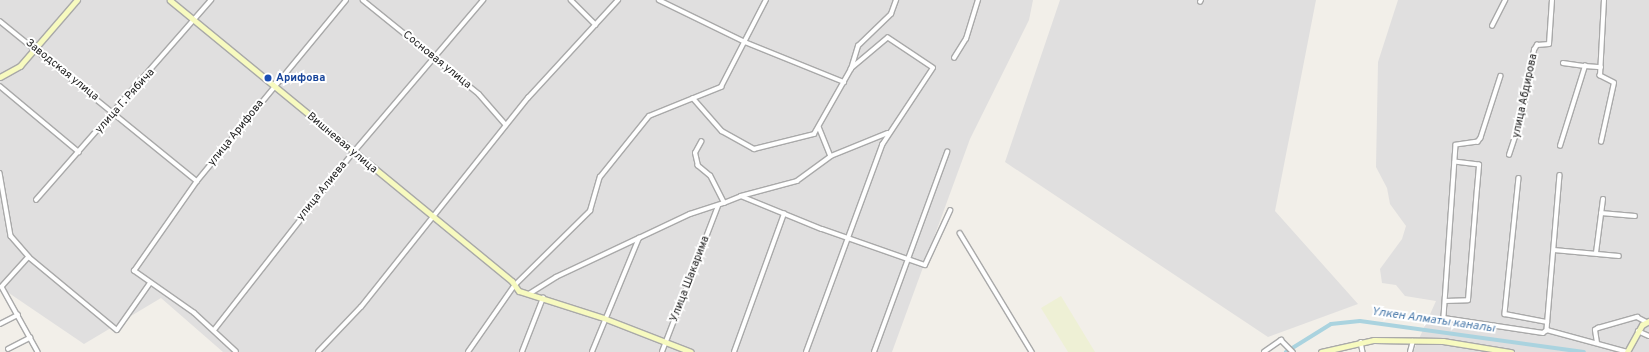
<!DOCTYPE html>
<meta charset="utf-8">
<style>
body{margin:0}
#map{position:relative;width:1649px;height:352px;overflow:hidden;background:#f2efe9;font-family:Overpass,sans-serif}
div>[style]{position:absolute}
.residential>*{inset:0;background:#e0dfdf}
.farmland>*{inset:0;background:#eef0d5}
.canal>*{height:4px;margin:-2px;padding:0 2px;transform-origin:2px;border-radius:2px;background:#aad3df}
.roads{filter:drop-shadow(1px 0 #a9a9a9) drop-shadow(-1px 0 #a9a9a9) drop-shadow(0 1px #a9a9a9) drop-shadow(0 -1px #a9a9a9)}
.street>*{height:3.5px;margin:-1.75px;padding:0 1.75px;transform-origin:1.75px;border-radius:1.75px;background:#fff}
.secondary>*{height:4.5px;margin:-2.25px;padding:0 2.25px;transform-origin:2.25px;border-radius:2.25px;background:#f7fabf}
.dots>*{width:11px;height:11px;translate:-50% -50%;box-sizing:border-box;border:2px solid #fff;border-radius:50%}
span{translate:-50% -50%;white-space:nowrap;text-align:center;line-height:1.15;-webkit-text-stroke:4px #fff;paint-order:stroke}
.street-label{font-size:11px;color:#222}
.transit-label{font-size:11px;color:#164399;font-weight:700}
.left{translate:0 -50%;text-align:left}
.water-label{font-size:12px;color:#4a7aab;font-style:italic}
</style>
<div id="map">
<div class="residential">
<div style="clip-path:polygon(0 0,1033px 0,1029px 20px,970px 139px,892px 352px,223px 352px,161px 298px,84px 344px,0 287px)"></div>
<div style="clip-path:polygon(1060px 0,1316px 0,1275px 211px,1358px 304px,1268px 337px,1005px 162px)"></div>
<div style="clip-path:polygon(1398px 0,1649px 0,1649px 352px,1413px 352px,1436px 301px,1405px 296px,1396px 285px,1382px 283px,1380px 269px,1402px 239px,1406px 226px,1390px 204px,1387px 188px,1376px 167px,1378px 62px)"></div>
</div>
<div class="farmland">
<div style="clip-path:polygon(1061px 296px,1095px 352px,1068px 352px,1041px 308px)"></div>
</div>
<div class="canal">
<div style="left:1286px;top:352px;width:53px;rotate:-31.9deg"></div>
<div style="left:1331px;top:324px;width:29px;rotate:-6deg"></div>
<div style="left:1360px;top:321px;width:226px;rotate:7.9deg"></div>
</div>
<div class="roads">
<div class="street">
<div style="left:363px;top:0;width:149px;rotate:39deg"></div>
<div style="left:479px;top:94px;width:41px;rotate:48.9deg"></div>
<div style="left:571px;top:0;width:35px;rotate:45deg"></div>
<div style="left:659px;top:0;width:96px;rotate:26deg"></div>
<div style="left:745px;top:42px;width:107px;rotate:22deg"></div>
<div style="left:1200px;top:2px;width:2px;rotate:-63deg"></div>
<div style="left:0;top:21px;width:254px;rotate:39.1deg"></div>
<div style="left:1492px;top:26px;width:29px;rotate:-63deg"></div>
<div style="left:954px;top:58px;width:22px;rotate:-58deg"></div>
<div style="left:966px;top:39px;width:41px;rotate:-72.9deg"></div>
<div style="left:1563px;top:63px;width:22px;rotate:8deg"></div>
<div style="left:1501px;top:76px;width:65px;rotate:107.9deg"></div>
<div style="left:1481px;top:138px;width:5px;rotate:127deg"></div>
<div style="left:1478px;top:142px;width:22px;rotate:172deg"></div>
<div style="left:1456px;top:145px;width:173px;rotate:94deg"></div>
<div style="left:1444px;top:318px;width:100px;rotate:8.6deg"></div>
<div style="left:1543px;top:333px;width:5px;rotate:-37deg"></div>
<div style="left:0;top:86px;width:103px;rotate:39.9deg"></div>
<div style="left:693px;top:98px;width:44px;rotate:48.7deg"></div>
<div style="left:722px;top:131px;width:37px;rotate:29deg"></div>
<div style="left:754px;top:149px;width:62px;rotate:-14deg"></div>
<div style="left:814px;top:134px;width:75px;rotate:-60.4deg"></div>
<div style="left:851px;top:69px;width:24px;rotate:-73deg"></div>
<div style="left:858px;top:46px;width:46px;rotate:-44.1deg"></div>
<div style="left:891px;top:14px;width:15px;rotate:-70deg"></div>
<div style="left:819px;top:127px;width:31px;rotate:68deg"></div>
<div style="left:1601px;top:142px;width:60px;rotate:-77.6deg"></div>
<div style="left:1614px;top:83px;width:16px;rotate:-153deg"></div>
<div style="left:1600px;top:76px;width:76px;rotate:-87deg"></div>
<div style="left:1560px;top:146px;width:84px;rotate:-72.6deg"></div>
<div style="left:1585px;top:66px;width:16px;rotate:4deg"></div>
<div style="left:1509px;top:155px;width:44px;rotate:-71.6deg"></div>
<div style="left:1523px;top:113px;width:64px;rotate:-80.1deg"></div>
<div style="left:1534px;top:50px;width:6px;rotate:-59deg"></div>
<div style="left:1537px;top:45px;width:12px;rotate:-5deg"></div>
<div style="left:1549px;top:44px;width:44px;rotate:-86.1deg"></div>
<div style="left:0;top:173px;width:64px;rotate:80.1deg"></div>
<div style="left:11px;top:236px;width:28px;rotate:49deg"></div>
<div style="left:29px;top:257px;width:114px;rotate:39.7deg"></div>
<div style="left:117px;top:330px;width:57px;rotate:-54.9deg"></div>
<div style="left:1560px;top:175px;width:156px;rotate:94.8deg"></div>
<div style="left:1547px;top:330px;width:84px;rotate:15.2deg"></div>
<div style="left:1519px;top:178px;width:137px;rotate:95.9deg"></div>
<div style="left:1505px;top:314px;width:43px;rotate:10.8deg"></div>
<div style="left:741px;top:196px;width:58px;rotate:-15deg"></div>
<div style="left:797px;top:181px;width:42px;rotate:-36.3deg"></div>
<div style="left:831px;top:156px;width:61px;rotate:-22deg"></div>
<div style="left:36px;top:200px;width:266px;rotate:-48.8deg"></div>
<div style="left:724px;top:203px;width:18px;rotate:-22deg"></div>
<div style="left:741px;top:196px;width:87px;rotate:22.2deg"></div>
<div style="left:822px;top:229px;width:109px;rotate:19.3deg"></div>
<div style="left:925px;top:265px;width:60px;rotate:-65.2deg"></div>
<div style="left:1601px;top:213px;width:34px;rotate:5deg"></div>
<div style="left:960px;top:233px;width:139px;rotate:58.8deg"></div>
<div style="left:1554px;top:250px;width:65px;rotate:5.3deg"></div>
<div style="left:1596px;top:253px;width:54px;rotate:-82.6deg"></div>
<div style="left:29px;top:257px;width:40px;rotate:132deg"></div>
<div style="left:2px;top:287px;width:74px;rotate:61deg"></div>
<div style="left:529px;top:294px;width:32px;rotate:-32deg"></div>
<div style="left:556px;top:277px;width:92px;rotate:-25.2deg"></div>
<div style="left:1445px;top:301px;width:23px;rotate:-2deg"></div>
<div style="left:1468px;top:300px;width:111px;rotate:-85.4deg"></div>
<div style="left:1477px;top:189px;width:24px;rotate:-85deg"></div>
<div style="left:1479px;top:165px;width:24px;rotate:-173deg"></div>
<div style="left:0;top:324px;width:20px;rotate:-27deg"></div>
<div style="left:214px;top:330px;width:225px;rotate:-51.9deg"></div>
<div style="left:353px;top:153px;width:201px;rotate:-49.6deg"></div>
<div style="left:1638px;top:331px;width:12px;rotate:24deg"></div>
<div style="left:1361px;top:342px;width:10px;rotate:79deg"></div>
<div style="left:1597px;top:343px;width:13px;rotate:-99deg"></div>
<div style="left:1595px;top:330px;width:4px;rotate:-34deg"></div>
<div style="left:1598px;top:328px;width:41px;rotate:-15.8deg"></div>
<div style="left:1637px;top:317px;width:11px;rotate:27deg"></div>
<div style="left:8px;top:349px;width:25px;rotate:-27deg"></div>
<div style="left:236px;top:352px;width:57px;rotate:-137.1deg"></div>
<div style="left:194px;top:313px;width:73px;rotate:-145deg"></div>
<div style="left:134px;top:271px;width:110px;rotate:-55deg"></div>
<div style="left:197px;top:181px;width:234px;rotate:-50.5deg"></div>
<div style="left:318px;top:352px;width:62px;rotate:-46.3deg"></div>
<div style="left:361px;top:307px;width:268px;rotate:-51.4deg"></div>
<div style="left:528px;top:98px;width:133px;rotate:-47.4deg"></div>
<div style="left:468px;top:352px;width:80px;rotate:-55.1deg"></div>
<div style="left:514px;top:286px;width:107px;rotate:-44.6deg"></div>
<div style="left:590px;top:211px;width:35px;rotate:-74deg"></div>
<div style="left:600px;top:177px;width:78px;rotate:-51.2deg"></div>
<div style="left:649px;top:116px;width:78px;rotate:-21.9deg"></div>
<div style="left:721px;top:87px;width:98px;rotate:-62.7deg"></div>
<div style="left:522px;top:352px;width:58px;rotate:-68.7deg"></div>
<div style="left:592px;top:352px;width:123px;rotate:-67.6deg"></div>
<div style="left:639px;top:238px;width:56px;rotate:-25.2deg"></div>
<div style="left:690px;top:214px;width:36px;rotate:-18deg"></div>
<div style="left:724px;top:203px;width:30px;rotate:-117deg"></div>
<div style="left:710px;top:176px;width:16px;rotate:-140deg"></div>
<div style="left:698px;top:166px;width:13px;rotate:-103deg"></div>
<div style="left:695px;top:153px;width:13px;rotate:-61deg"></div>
<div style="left:662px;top:352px;width:156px;rotate:-69deg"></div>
<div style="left:734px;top:352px;width:147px;rotate:-70.1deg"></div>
<div style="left:806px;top:352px;width:221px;rotate:-69.8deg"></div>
<div style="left:882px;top:145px;width:92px;rotate:-56.5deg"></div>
<div style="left:933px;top:68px;width:54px;rotate:-146.3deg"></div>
<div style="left:888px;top:38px;width:48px;rotate:140deg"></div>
<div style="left:874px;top:352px;width:213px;rotate:-69.9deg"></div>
<div style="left:1264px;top:352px;width:21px;rotate:-35deg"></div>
<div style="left:1281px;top:340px;width:17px;rotate:45deg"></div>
<div style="left:1410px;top:352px;width:11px;rotate:-75deg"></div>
</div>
<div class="secondary">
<div style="left:170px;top:0;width:443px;rotate:39.4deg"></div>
<div style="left:512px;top:281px;width:12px;rotate:55deg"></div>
<div style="left:519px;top:291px;width:89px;rotate:17.6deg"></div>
<div style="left:604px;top:318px;width:93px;rotate:21.3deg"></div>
<div style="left:0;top:77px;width:23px;rotate:-29deg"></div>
<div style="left:20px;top:66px;width:87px;rotate:-49.2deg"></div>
<div style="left:1321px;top:352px;width:54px;rotate:-12.8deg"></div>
<div style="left:1374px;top:340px;width:69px;rotate:0.8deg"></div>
<div style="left:1443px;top:341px;width:69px;rotate:9.2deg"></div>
<div style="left:1627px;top:352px;width:31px;rotate:-61deg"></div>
<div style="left:1642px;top:325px;width:8px;rotate:-30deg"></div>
</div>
</div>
<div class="dots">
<div style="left:268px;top:78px;background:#1a4fb4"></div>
</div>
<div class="street-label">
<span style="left:437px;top:60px;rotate:39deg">Сосновая улица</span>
<span style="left:62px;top:70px;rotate:39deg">Заводская улица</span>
<span style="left:1525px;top:96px;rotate:-78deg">улица Абдирова</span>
<span style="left:125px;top:101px;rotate:-48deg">улица Г. Рябича</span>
<span style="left:236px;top:133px;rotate:-51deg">улица Арифова</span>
<span style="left:342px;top:143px;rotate:40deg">Вишневая улица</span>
<span style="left:322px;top:191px;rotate:-51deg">улица Алиева</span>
<span style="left:690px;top:279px;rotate:-69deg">Улица Шакарима</span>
</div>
<div class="transit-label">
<span class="left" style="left:276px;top:78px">Арифова</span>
</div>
<div class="water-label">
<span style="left:1433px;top:321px;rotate:8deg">Үлкен Алматы каналы</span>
</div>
</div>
